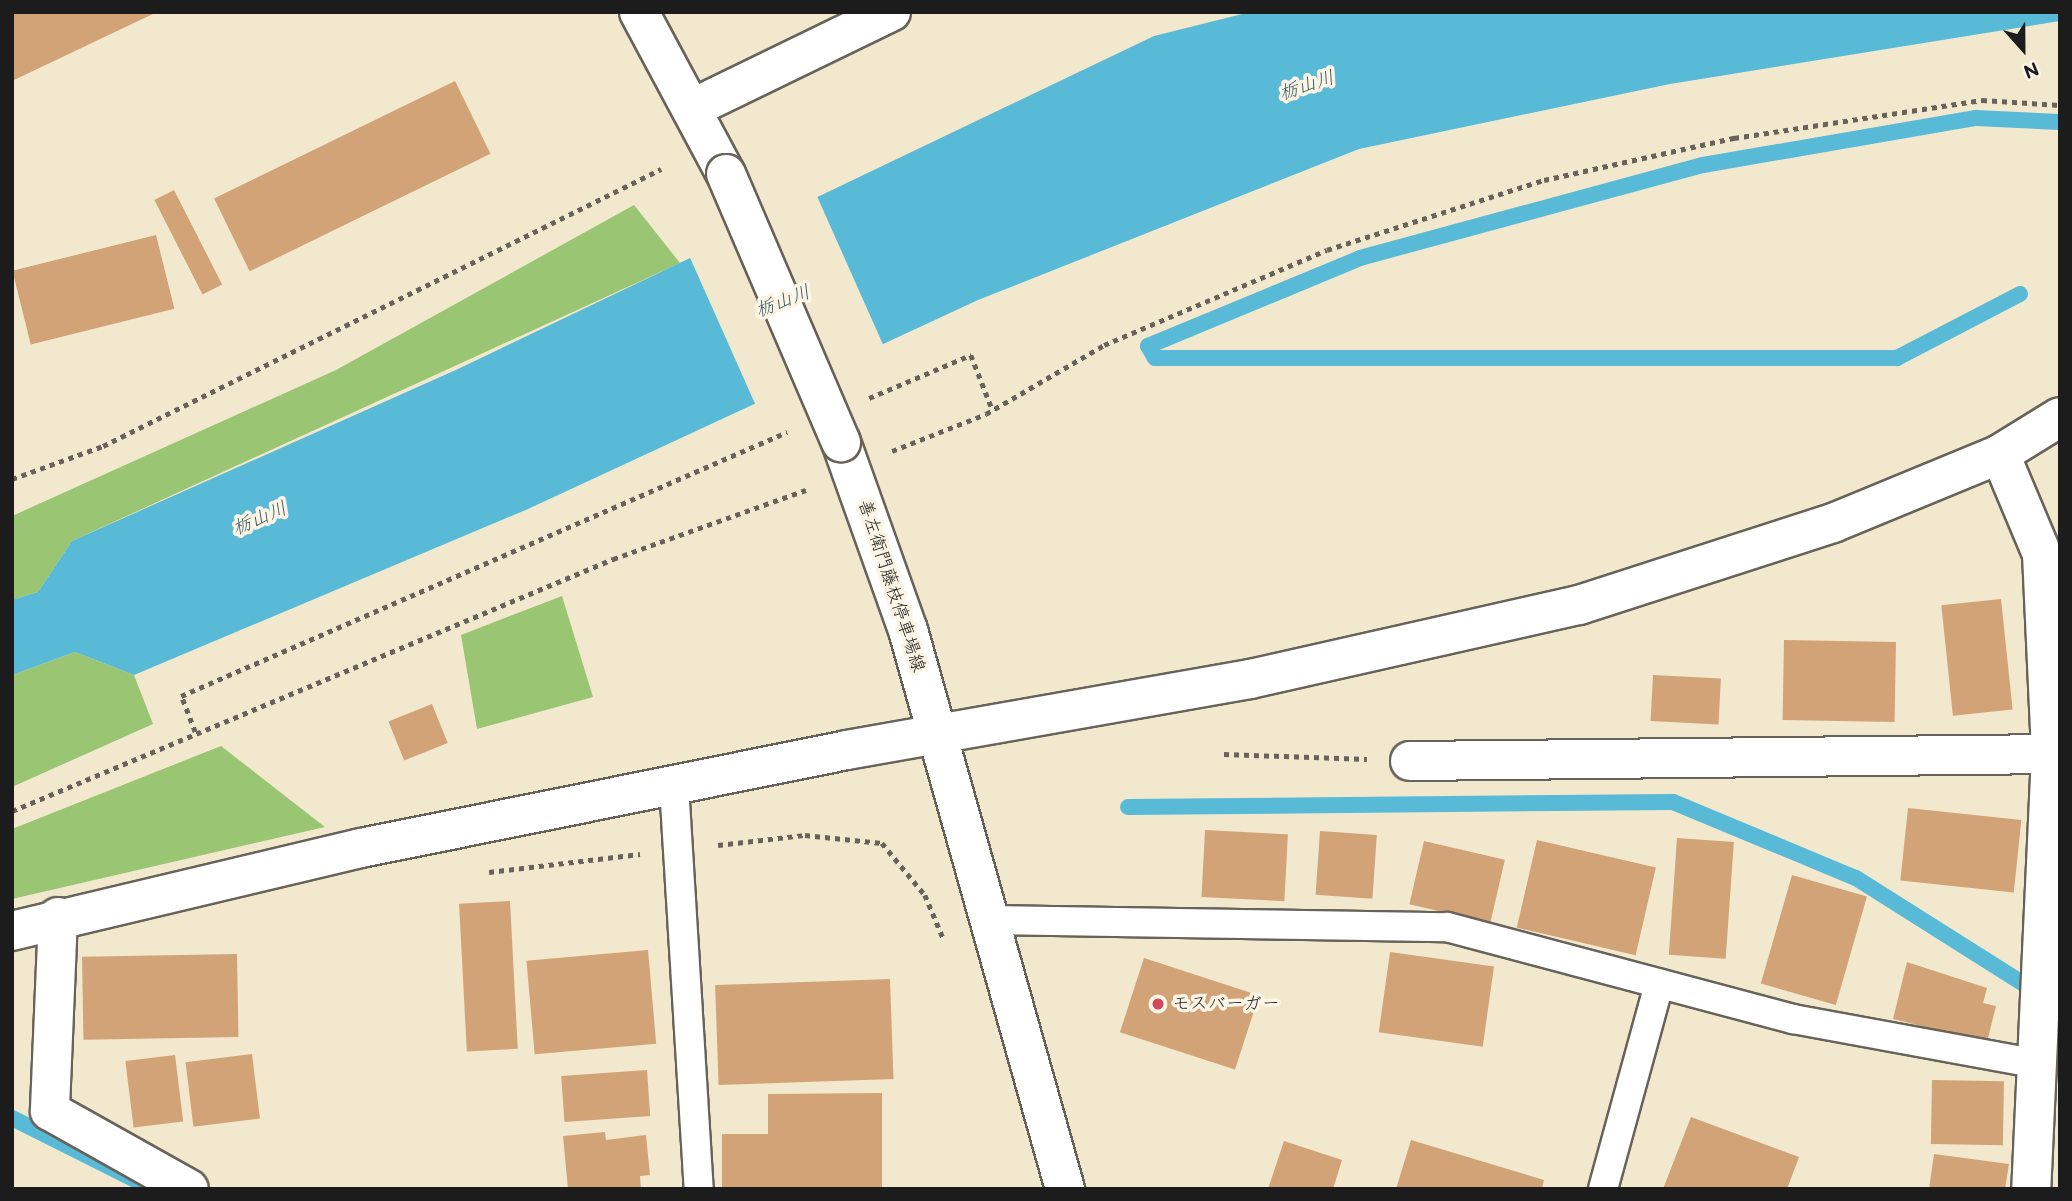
<!DOCTYPE html>
<meta charset="utf-8">
<style>
body{margin:0}
#map{position:relative;width:2072px;height:1201px;overflow:hidden;background:#f2e8cd;font-family:"Balsamiq Sans","Klee One",sans-serif}
div>[style]{position:absolute}
.green>*{inset:0;background:#9ac673}
.water>*{inset:0;background:#59bad7}
.pier>*{inset:0;background:#f2e8cd;transform-origin:0 0}
.stream>*{height:16px;margin:-8px;padding:0 8px;transform-origin:8px;border-radius:8px;background:#59bad7}
.building>*{inset:0;background:#d1a377;transform-origin:0 0}
.path>*{height:4.5px;margin-top:-2.25px;transform-origin:0;background:repeating-linear-gradient(90deg,#67635a 0 5px,transparent 0 10px)}
.roads{filter:drop-shadow(2px 0 #67635a) drop-shadow(-2px 0 #67635a) drop-shadow(0 2px #67635a) drop-shadow(0 -2px #67635a)}
.service>*{height:28px;margin:-14px;padding:0 14px;transform-origin:14px;border-radius:14px;background:#fff}
.minor>*{height:38px;margin:-19px;padding:0 19px;transform-origin:19px;border-radius:19px;background:#fff}
.tertiary>*{height:38px;margin:-19px;padding:0 19px;transform-origin:19px;border-radius:19px;background:#fff}
.secondary>*{height:38px;margin:-19px;padding:0 19px;transform-origin:19px;border-radius:19px;background:#fff}
.bridges{filter:drop-shadow(2px 0 #67635a) drop-shadow(-2px 0 #67635a) drop-shadow(0 2px #67635a) drop-shadow(0 -2px #67635a)}
.secondary-bridge>*{height:38px;margin:-19px;padding:0 19px;transform-origin:19px;border-radius:19px;background:#fff}
.dots>*{width:19px;height:19px;translate:-50% -50%;box-sizing:border-box;border:4px solid #fcf5e5;border-radius:50%}
span{translate:-50% -50%;white-space:nowrap;text-align:center;line-height:1.15;-webkit-text-stroke:7px #fcf5e5;paint-order:stroke}
.street-label{font-size:18px;color:#1c1c1c}
.poi-label{font-size:18px;color:#1c1c1c}
.left{translate:0 -50%;text-align:left}
.water-label{font-size:19px;color:#345b67;font-style:italic}
.frame{position:absolute;inset:0;border:14px solid #1c1c1c;pointer-events:none}
.north{position:absolute;left:1988px;top:14px;width:70px;height:70px;-webkit-text-stroke:5px #fcf5e5;paint-order:stroke;rotate:159deg;font-size:19px;font-weight:700;line-height:28px;text-align:center;color:#1c1c1c}
.north::after{content:'';display:block;margin:auto;width:24px;height:32px;background:#1c1c1c;clip-path:polygon(50% 0,100% 100%,50% 72%,0 100%)}
</style>
<div id="map">
<div class="green">
<div style="clip-path:polygon(634px 205px,680px 263px,72px 541px,38px 592px,12px 600px,12px 516px,336px 370px)"></div>
<div style="clip-path:polygon(562px 596px,593px 697px,477px 729px,461px 635px)"></div>
<div style="clip-path:polygon(75px 652px,134px 675px,153px 724px,12px 787px,12px 675px)"></div>
<div style="clip-path:polygon(221px 746px,325px 827px,12px 899px,12px 829px)"></div>
</div>
<div class="water">
<div style="clip-path:polygon(1250px 12px,2060px 12px,2060px 21px,1670px 84px,1359px 149px,978px 300px,528px 509px,134px 675px,75px 652px,12px 675px,12px 600px,38px 592px,72px 541px,458px 369px,1154px 36px)"></div>
</div>
<div class="pier">
<div style="left:816px;top:194px;width:168px;height:141px;rotate:66deg"></div>
</div>
<div class="stream">
<div style="left:2020px;top:294px;width:139px;rotate:152.5deg"></div>
<div style="left:1897px;top:358px;width:742px;rotate:180deg"></div>
<div style="left:1155px;top:358px;width:14px;rotate:-120deg"></div>
<div style="left:1148px;top:346px;width:230px;rotate:-22.5deg"></div>
<div style="left:1360px;top:258px;width:355px;rotate:-15.2deg"></div>
<div style="left:1703px;top:165px;width:277px;rotate:-9.8deg"></div>
<div style="left:1976px;top:118px;width:84px;rotate:2.7deg"></div>
<div style="left:1128px;top:807px;width:545px;rotate:-0.53deg"></div>
<div style="left:1673px;top:802px;width:198px;rotate:22.6deg"></div>
<div style="left:1856px;top:878px;width:241px;rotate:32.3deg"></div>
<div style="left:12px;top:1118px;width:144px;rotate:26.7deg"></div>
</div>
<div class="building">
<div style="clip-path:polygon(12px 12px,157px 12px,12px 81px)"></div>
<div style="left:455px;top:81px;width:81px;height:268px;rotate:64deg"></div>
<div style="left:174px;top:190px;width:106px;height:22px;rotate:63deg"></div>
<div style="left:156px;top:235px;width:76px;height:148px;rotate:76deg"></div>
<div style="left:2001px;top:599px;width:111px;height:60px;rotate:84deg"></div>
<div style="left:1784px;top:640px;width:112px;height:80px;rotate:1deg"></div>
<div style="left:1653px;top:675px;width:68px;height:46px;rotate:3deg"></div>
<div style="left:432px;top:704px;width:42px;height:47px;rotate:68deg"></div>
<div style="left:1908px;top:808px;width:114px;height:73px;rotate:6deg"></div>
<div style="left:1205px;top:830px;width:83px;height:67px;rotate:3deg"></div>
<div style="left:1320px;top:831px;width:57px;height:64px;rotate:4deg"></div>
<div style="left:1677px;top:838px;width:57px;height:117px;rotate:4deg"></div>
<div style="left:1537px;top:840px;width:122px;height:90px;rotate:13deg"></div>
<div style="left:1424px;top:841px;width:83px;height:65px;rotate:13deg"></div>
<div style="left:1792px;top:875px;width:78px;height:113px;rotate:16deg"></div>
<div style="left:510px;top:901px;width:148px;height:51px;rotate:87deg"></div>
<div style="left:648px;top:950px;width:94px;height:122px;rotate:85deg"></div>
<div style="left:1390px;top:952px;width:105px;height:81px;rotate:8deg"></div>
<div style="left:237px;top:954px;width:83px;height:155px;rotate:89deg"></div>
<div style="left:1144px;top:958px;width:121px;height:78px;rotate:18deg"></div>
<div style="clip-path:polygon(1907px 962px,1987px 988px,1983px 1003px,1996px 1006px,1987px 1042px,1893px 1019px)"></div>
<div style="left:890px;top:979px;width:100px;height:175px;rotate:88deg"></div>
<div style="left:252px;top:1054px;width:65px;height:67px;rotate:83deg"></div>
<div style="left:175px;top:1055px;width:67px;height:50px;rotate:83deg"></div>
<div style="left:647px;top:1070px;width:46px;height:86px;rotate:86deg"></div>
<div style="left:1932px;top:1080px;width:72px;height:64px;rotate:1deg"></div>
<div style="clip-path:polygon(882px 1093px,882px 1189px,722px 1189px,722px 1134px,768px 1134px,768px 1094px)"></div>
<div style="clip-path:polygon(1691px 1117px,1799px 1157px,1787px 1189px,1663px 1189px)"></div>
<div style="clip-path:polygon(605px 1132px,606px 1140px,646px 1135px,650px 1175px,640px 1176px,641px 1189px,568px 1189px,563px 1136px)"></div>
<div style="clip-path:polygon(1411px 1140px,1544px 1180px,1542px 1189px,1396px 1189px)"></div>
<div style="clip-path:polygon(1284px 1141px,1342px 1160px,1333px 1189px,1268px 1189px)"></div>
<div style="clip-path:polygon(1934px 1154px,2009px 1164px,2005px 1189px,1929px 1189px)"></div>
</div>
<div class="path">
<div style="left:869px;top:398px;width:111px;rotate:-22.9deg"></div>
<div style="left:971px;top:355px;width:60px;rotate:68.6deg"></div>
<div style="left:892px;top:451px;width:101px;rotate:-21.5deg"></div>
<div style="left:986px;top:414px;width:137px;rotate:-30.3deg"></div>
<div style="left:1104px;top:345px;width:242px;rotate:-23.1deg"></div>
<div style="left:1327px;top:250px;width:228px;rotate:-17.9deg"></div>
<div style="left:1544px;top:180px;width:195px;rotate:-12.5deg"></div>
<div style="left:1734px;top:138px;width:251px;rotate:-8.7deg"></div>
<div style="left:1982px;top:100px;width:78px;rotate:3.7deg"></div>
<div style="left:12px;top:479px;width:97px;rotate:-19.9deg"></div>
<div style="left:103px;top:446px;width:623px;rotate:-26.4deg"></div>
<div style="left:195px;top:732px;width:39px;rotate:-111deg"></div>
<div style="left:181px;top:696px;width:661px;rotate:-23.54deg"></div>
<div style="left:1224px;top:754px;width:143px;rotate:2deg"></div>
<div style="left:12px;top:811px;width:652px;rotate:-22.75deg"></div>
<div style="left:613px;top:559px;width:205px;rotate:-19.7deg"></div>
<div style="left:718px;top:845px;width:88px;rotate:-6.6deg"></div>
<div style="left:805px;top:835px;width:77px;rotate:5.9deg"></div>
<div style="left:882px;top:843px;width:67px;rotate:50.4deg"></div>
<div style="left:925px;top:895px;width:49px;rotate:67.1deg"></div>
<div style="left:489px;top:872px;width:152px;rotate:-6.8deg"></div>
</div>
<div class="roads">
<div class="service">
<div style="left:674px;top:785px;width:405px;rotate:86.5deg"></div>
<div style="left:988px;top:920px;width:459px;rotate:0.9deg"></div>
<div style="left:1447px;top:927px;width:358px;rotate:14.9deg"></div>
<div style="left:1793px;top:1019px;width:248px;rotate:10.4deg"></div>
<div style="left:1603px;top:1189px;width:213px;rotate:-74.7deg"></div>
</div>
<div class="minor">
<div style="left:695px;top:107px;width:218px;rotate:-25.9deg"></div>
<div style="left:2000px;top:454px;width:108px;rotate:67.2deg"></div>
<div style="left:2042px;top:554px;width:200px;rotate:87.4deg"></div>
<div style="left:2051px;top:754px;width:435px;rotate:92.6deg"></div>
<div style="left:1410px;top:761px;width:650px;rotate:-0.62deg"></div>
<div style="left:58px;top:917px;width:194px;rotate:92.4deg"></div>
<div style="left:50px;top:1111px;width:159px;rotate:29.3deg"></div>
</div>
<div class="tertiary">
<div style="left:12px;top:931px;width:359px;rotate:-13.4deg"></div>
<div style="left:361px;top:848px;width:496px;rotate:-11.4deg"></div>
<div style="left:847px;top:750px;width:409px;rotate:-10deg"></div>
<div style="left:1250px;top:679px;width:337px;rotate:-12.7deg"></div>
<div style="left:1579px;top:605px;width:267px;rotate:-17.9deg"></div>
<div style="left:1833px;top:523px;width:181px;rotate:-22.4deg"></div>
<div style="left:2000px;top:454px;width:70px;rotate:-31.7deg"></div>
</div>
<div class="secondary">
<div style="left:639px;top:12px;width:184px;rotate:61.8deg"></div>
<div style="left:841px;top:442px;width:200px;rotate:70.4deg"></div>
<div style="left:908px;top:630px;width:581px;rotate:74.31deg"></div>
</div>
</div>
<div class="bridges">
<div class="secondary-bridge">
<div style="left:726px;top:174px;width:292px;rotate:66.8deg"></div>
</div>
</div>
<div class="dots">
<div style="left:1158px;top:1004px;background:#d1495b"></div>
</div>
<div class="street-label">
<span style="left:891px;top:586px;rotate:72deg">善左衛門藤枝停車場線</span>
</div>
<div class="poi-label">
<span class="left" style="left:1172px;top:1004px">モスバーガー</span>
</div>
<div class="water-label">
<span style="left:1307px;top:86px;rotate:-18deg">栃山川</span>
<span style="left:783px;top:302px;rotate:-21deg">栃山川</span>
<span style="left:260px;top:519px;rotate:-23deg">栃山川</span>
</div>
<div class="frame"></div>
<div class="north">N</div>
</div>
